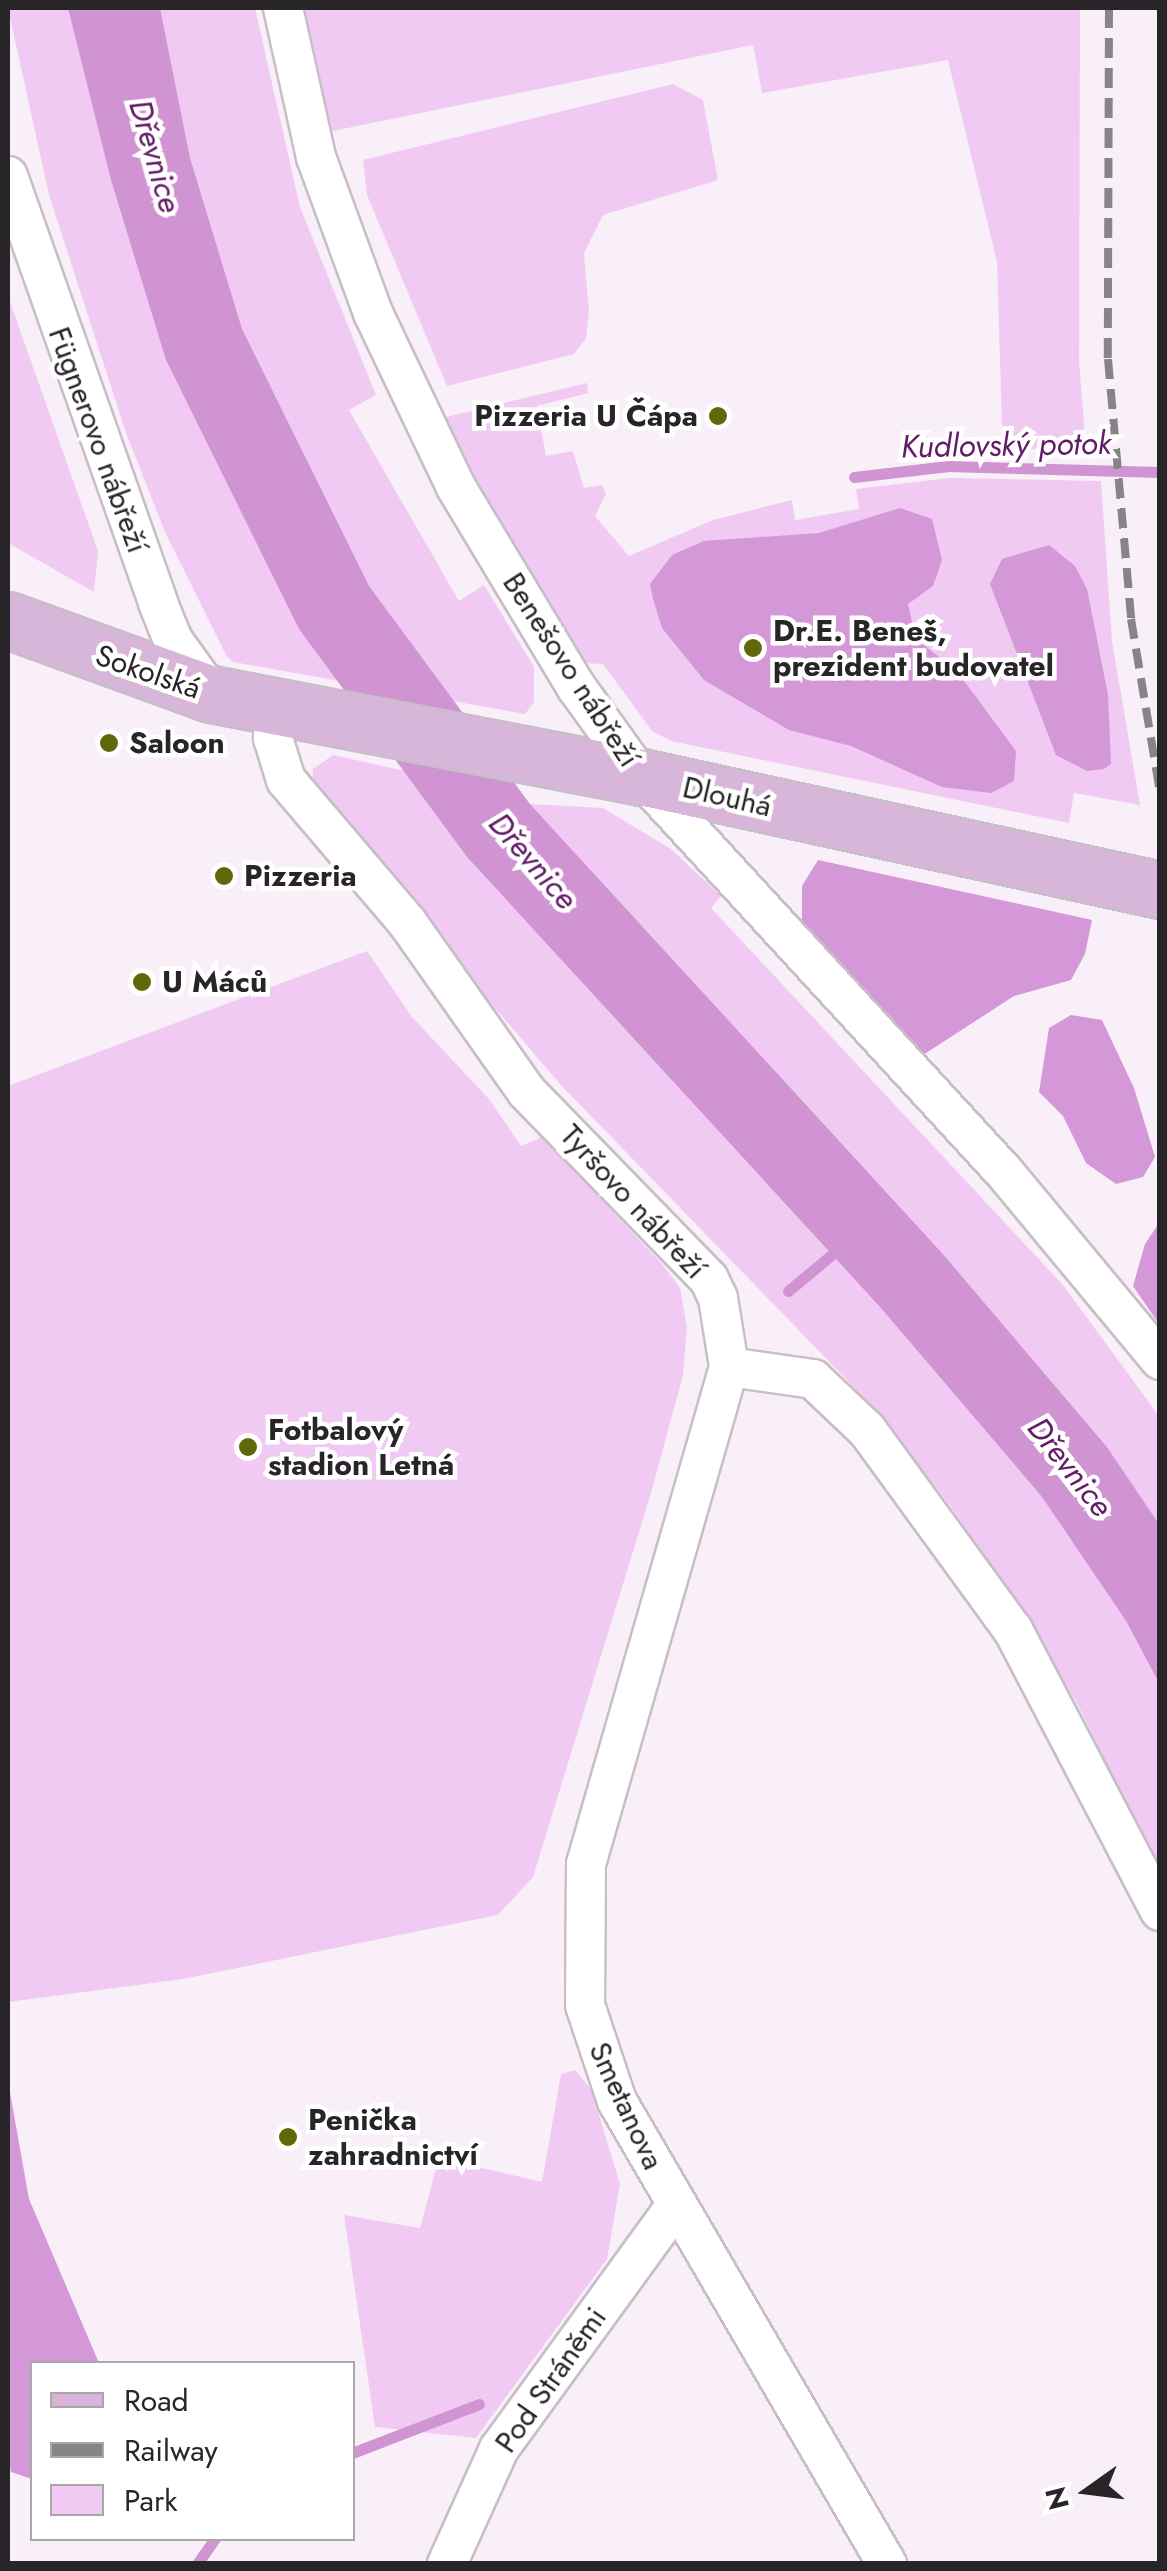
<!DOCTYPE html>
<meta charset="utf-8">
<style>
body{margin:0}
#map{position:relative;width:1167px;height:2571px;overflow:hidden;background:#f8eff8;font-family:Jost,sans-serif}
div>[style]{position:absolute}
.green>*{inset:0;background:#f1caf3}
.forest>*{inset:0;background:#d497d7}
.water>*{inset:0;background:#d094d3}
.stream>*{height:11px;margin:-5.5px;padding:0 5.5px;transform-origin:5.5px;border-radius:5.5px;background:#d094d3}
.roads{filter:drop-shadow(2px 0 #c7bec7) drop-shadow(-2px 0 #c7bec7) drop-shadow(0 2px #c7bec7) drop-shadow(0 -2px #c7bec7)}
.street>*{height:38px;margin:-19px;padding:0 19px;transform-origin:19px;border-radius:19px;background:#fff}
.primary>*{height:55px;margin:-27.5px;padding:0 27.5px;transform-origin:27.5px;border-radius:27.5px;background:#d7b6d9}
.rail>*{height:8px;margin-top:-4px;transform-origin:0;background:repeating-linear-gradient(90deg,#888388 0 20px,transparent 0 30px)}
.dots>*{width:28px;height:28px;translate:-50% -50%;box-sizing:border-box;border:5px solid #fff;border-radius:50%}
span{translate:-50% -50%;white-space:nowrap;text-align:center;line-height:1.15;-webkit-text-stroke:9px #fff;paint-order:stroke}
.poi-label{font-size:30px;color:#282528;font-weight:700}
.right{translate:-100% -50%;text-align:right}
.left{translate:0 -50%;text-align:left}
.street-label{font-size:30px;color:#282528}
.water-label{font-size:32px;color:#621b67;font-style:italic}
.frame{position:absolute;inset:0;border:10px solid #282528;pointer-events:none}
.legend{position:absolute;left:30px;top:2361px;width:325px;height:180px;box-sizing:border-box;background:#fff;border:2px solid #a9a8a9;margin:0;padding:12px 18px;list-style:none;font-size:30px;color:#282528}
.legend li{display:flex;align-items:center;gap:20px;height:50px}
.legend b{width:50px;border:2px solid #a9a8a9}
.north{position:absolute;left:1037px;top:2441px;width:100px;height:100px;-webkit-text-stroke:8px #fff;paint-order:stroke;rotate:256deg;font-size:28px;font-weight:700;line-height:40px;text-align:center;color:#282528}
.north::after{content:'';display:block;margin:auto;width:35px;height:45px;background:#282528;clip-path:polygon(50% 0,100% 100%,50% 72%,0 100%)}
</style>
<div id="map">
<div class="green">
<div style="clip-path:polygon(8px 8px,255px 8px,300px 207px,376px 395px,349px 410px,459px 601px,484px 585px,534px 667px,534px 702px,525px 714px,233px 662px,226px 655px,165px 532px,126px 433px,49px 195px)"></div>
<div style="clip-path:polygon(304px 8px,1080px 8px,1079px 360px,1085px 436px,1003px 457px,997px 262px,948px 60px,762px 93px,753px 45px,328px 132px)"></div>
<div style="clip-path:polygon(673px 84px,703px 100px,718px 180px,603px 215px,584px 253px,589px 312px,586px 338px,574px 354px,447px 386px,367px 195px,363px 160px)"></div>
<div style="clip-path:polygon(8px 296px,98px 551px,94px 592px,8px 543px)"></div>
<div style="clip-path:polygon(587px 383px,588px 393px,537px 406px,546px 456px,573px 451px,584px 488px,602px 485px,606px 494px,595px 516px,629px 556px,713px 520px,792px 500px,795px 520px,859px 509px,856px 489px,950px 478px,1101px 481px,1112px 641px,1140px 805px,1074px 793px,1069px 823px,671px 741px,652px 731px,603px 664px,583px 663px,438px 419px)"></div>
<div style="clip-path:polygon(333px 755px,405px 771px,467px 857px,880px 1307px,1042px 1497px,1126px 1621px,1159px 1683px,1159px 1872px,1076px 1701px,954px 1511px,882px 1416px,559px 1083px,312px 794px,313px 769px)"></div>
<div style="clip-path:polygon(530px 804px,603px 808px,671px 849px,721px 896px,711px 908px,1063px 1285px,1159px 1416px,1159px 1524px,1107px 1447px,942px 1253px)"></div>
<div style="clip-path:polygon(367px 951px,412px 1017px,489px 1099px,521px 1146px,542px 1137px,662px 1264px,680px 1288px,687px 1327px,683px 1375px,651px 1493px,533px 1877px,498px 1915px,183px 1979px,8px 2002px,8px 1086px)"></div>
<div style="clip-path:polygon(575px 2070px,591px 2089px,620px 2184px,607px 2259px,476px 2438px,375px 2427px,344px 2215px,420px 2228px,439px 2158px,542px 2182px,561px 2074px)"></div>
</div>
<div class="forest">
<div style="clip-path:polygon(900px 508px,932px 519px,942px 560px,933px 586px,908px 604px,916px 639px,956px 670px,1016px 751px,1014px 781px,991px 793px,942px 787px,851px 746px,789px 730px,704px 680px,662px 628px,653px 599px,650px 584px,672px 555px,704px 541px,819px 533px)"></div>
<div style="clip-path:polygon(1049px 545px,1075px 566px,1087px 589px,1108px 695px,1111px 764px,1104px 769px,1087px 771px,1056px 755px,990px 584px,1002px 559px)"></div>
<div style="clip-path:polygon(818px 860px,1092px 920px,1085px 954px,1071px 980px,1014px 996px,923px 1055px,802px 929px,802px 886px)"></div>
<div style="clip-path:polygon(1071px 1015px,1102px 1020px,1134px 1088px,1155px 1157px,1143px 1177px,1116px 1184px,1086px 1163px,1063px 1116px,1039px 1092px,1049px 1028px)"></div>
<div style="clip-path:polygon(1159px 1223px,1159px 1324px,1133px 1286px,1145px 1244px)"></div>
<div style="clip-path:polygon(8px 2081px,29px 2199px,99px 2363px,32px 2364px,32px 2479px,11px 2472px,8px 2450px)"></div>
</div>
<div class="water">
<div style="clip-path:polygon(68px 8px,160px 8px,190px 158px,242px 329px,369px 586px,530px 804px,942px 1253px,1107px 1447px,1159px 1524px,1159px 1683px,1126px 1621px,1042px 1497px,880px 1307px,467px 857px,299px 629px,166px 360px,111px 180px)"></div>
</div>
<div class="stream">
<div style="left:854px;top:477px;width:95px;rotate:-6.7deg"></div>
<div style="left:948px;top:466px;width:212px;rotate:1.6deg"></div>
<div style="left:788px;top:1291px;width:70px;rotate:-39.8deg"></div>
<div style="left:352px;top:2453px;width:136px;rotate:-21.1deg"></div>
<div style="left:197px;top:2564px;width:32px;rotate:-55deg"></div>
</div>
<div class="roads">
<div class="street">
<div style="left:283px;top:8px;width:153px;rotate:77.5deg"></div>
<div style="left:316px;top:157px;width:166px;rotate:69.9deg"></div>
<div style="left:373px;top:313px;width:193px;rotate:64.5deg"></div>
<div style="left:456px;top:487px;width:235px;rotate:59deg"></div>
<div style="left:577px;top:688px;width:110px;rotate:54.3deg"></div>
<div style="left:641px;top:777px;width:538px;rotate:47.41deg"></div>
<div style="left:1005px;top:1173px;width:243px;rotate:50.3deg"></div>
<div style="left:8px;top:176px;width:453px;rotate:70.6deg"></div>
<div style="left:158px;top:603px;width:40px;rotate:68deg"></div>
<div style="left:173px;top:640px;width:65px;rotate:54.4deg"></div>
<div style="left:277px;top:708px;width:30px;rotate:98deg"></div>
<div style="left:273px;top:738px;width:44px;rotate:72.8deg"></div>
<div style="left:286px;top:780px;width:187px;rotate:49.6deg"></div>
<div style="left:407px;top:922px;width:207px;rotate:54.8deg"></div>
<div style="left:526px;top:1091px;width:262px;rotate:45.8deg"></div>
<div style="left:709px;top:1279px;width:21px;rotate:65deg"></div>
<div style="left:718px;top:1298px;width:70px;rotate:80.9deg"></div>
<div style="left:729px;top:1367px;width:517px;rotate:106.05deg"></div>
<div style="left:586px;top:1864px;width:141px;rotate:90.4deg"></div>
<div style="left:585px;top:2005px;width:101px;rotate:71.6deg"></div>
<div style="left:617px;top:2101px;width:536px;rotate:59.75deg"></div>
<div style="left:729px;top:1367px;width:85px;rotate:8.1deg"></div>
<div style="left:813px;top:1379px;width:74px;rotate:43.4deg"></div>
<div style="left:867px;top:1430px;width:248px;rotate:53.9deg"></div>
<div style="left:1013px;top:1630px;width:317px;rotate:62.4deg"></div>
<div style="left:447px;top:2564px;width:126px;rotate:-65.7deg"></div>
<div style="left:499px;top:2449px;width:299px;rotate:-54deg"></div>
</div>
<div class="primary">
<div style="left:8px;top:620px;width:216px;rotate:20deg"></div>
<div style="left:211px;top:694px;width:438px;rotate:10.9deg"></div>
<div style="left:641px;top:777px;width:531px;rotate:12.28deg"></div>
</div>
</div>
<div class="rail">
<div style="left:1109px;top:8px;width:351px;rotate:90.2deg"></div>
<div style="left:1108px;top:359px;width:261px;rotate:84.9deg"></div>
<div style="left:1131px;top:619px;width:176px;rotate:80.5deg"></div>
</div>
<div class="dots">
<div style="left:718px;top:416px;background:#60680a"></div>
<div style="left:753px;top:648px;background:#60680a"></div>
<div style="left:109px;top:743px;background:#60680a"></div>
<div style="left:224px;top:876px;background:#60680a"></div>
<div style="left:142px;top:982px;background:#60680a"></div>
<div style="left:248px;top:1447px;background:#60680a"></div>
<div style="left:288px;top:2137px;background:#60680a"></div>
</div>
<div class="poi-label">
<span class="right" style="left:698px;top:416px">Pizzeria U Čápa</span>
<span class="left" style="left:773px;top:648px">Dr.E. Beneš,<br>prezident budovatel</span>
<span class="left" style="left:129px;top:743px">Saloon</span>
<span class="left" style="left:244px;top:876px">Pizzeria</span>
<span class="left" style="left:162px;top:982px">U Máců</span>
<span class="left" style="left:268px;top:1447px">Fotbalový<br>stadion Letná</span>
<span class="left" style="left:308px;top:2137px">Penička<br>zahradnictví</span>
</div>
<div class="street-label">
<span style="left:98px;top:440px;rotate:70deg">Fügnerovo nábřeží</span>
<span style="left:571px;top:670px;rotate:57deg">Benešovo nábřeží</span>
<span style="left:148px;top:672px;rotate:19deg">Sokolská</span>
<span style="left:727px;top:797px;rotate:13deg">Dlouhá</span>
<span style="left:633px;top:1202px;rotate:47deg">Tyršovo nábřeží</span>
<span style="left:626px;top:2106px;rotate:65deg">Smetanova</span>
<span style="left:551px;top:2380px;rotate:-55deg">Pod Stráněmi</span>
</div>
<div class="water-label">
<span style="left:155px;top:156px;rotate:74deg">Dřevnice</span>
<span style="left:1006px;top:445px;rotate:-1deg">Kudlovský potok</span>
<span style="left:533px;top:861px;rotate:49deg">Dřevnice</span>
<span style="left:1070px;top:1467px;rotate:52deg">Dřevnice</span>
</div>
<div class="frame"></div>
<ul class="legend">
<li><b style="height:12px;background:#d7b6d9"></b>Road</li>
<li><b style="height:12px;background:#888388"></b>Railway</li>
<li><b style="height:28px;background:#f1caf3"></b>Park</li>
</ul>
<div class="north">N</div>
</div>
